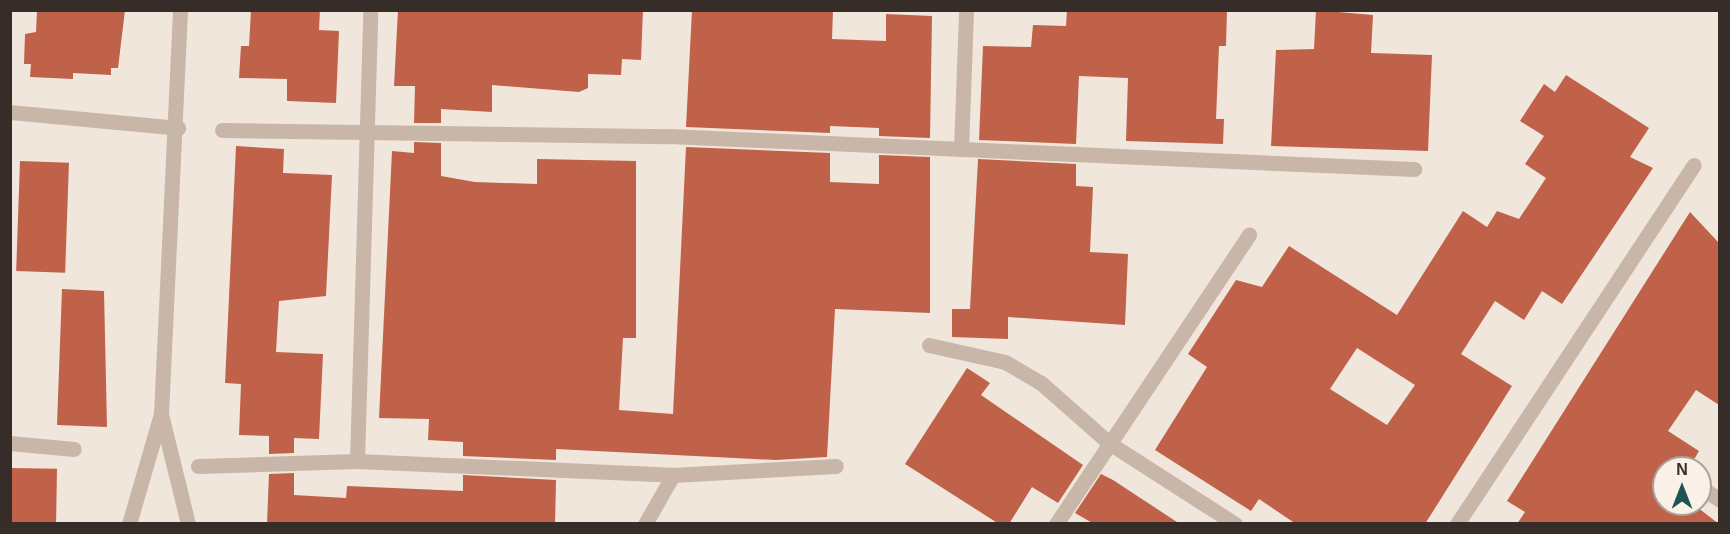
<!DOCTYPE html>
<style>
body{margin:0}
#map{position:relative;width:1730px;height:534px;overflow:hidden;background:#f1e6dc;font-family:Arial,sans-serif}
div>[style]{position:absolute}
.building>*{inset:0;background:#c0624a;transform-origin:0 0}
.minor>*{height:15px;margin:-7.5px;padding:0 7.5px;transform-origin:7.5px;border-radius:7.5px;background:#c8b6a8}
span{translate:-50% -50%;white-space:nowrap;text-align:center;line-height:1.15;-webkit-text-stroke:4.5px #f9f0e8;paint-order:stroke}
.frame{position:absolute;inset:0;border:12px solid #362c28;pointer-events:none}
.north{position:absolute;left:1652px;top:456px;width:60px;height:60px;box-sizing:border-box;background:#f9f0e8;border:2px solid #aba29b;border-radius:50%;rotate:0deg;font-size:16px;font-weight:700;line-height:24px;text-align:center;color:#362c28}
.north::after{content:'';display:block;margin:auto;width:21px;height:27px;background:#1f5455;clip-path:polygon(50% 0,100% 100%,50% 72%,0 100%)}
</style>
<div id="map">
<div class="building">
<div style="clip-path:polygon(37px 10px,125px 10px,118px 68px,111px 68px,111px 75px,73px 73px,73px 79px,30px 77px,31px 64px,24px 64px,25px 34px,36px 32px)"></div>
<div style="clip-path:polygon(251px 10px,320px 10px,319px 30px,339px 31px,336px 103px,287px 101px,287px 79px,239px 78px,241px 46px,249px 46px)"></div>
<div style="clip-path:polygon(398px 10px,643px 10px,641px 60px,622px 59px,621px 75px,588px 74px,588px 88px,579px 92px,492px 85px,492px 112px,441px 109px,441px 123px,414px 123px,415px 86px,394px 86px)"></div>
<div style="clip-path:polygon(692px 10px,833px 10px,832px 39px,886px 41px,886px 14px,932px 16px,930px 138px,879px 136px,879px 128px,830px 126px,830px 133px,686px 127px)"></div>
<div style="clip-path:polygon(1067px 10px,1227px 10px,1226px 46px,1219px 46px,1216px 119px,1224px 119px,1223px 144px,1126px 141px,1128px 78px,1079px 76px,1076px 144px,979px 140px,983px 46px,1031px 47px,1033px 25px,1066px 26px)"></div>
<div style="clip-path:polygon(1316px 10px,1373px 15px,1371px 53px,1432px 55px,1428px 151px,1271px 146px,1276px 50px,1314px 49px)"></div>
<div style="clip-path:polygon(evenodd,1566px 75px,1649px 128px,1630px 157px,1653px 168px,1562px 304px,1542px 291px,1524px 320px,1495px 301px,1461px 354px,1512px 386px,1425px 524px,1296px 524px,1259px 499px,1251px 511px,1155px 450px,1207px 367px,1188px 354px,1236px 280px,1262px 287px,1289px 246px,1397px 315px,1463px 211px,1487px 227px,1497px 211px,1519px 219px,1546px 178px,1525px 164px,1544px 136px,1520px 121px,1544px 84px,1555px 92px,1566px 75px,1357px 348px,1415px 385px,1387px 425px,1330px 389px,1357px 348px)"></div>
<div style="clip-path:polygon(414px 142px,441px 143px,441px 176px,475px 182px,537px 184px,537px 159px,636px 161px,636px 338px,623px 338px,619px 410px,673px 414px,686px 147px,830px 153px,830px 182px,879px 184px,879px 155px,930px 157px,930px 313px,835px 309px,827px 457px,775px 460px,556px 449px,556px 460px,463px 456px,463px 442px,428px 440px,429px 419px,379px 418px,392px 151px,414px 153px)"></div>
<div style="clip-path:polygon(236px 146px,284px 149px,283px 173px,332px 175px,326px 296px,279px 301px,276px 352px,323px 354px,319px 439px,294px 438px,294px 453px,269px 454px,269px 436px,239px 435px,241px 384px,225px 383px)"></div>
<div style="clip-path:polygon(978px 159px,1076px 164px,1076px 186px,1093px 187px,1090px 252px,1128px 254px,1125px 325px,1008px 317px,1008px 339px,952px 337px,952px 309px,970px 309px)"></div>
<div style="left:20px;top:161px;width:49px;height:110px;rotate:2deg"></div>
<div style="clip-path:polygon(1690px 212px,1719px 243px,1719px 405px,1696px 390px,1668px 431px,1699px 451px,1689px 468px,1664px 468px,1664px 504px,1693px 504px,1719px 524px,1517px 524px,1525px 512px,1507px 501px)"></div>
<div style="clip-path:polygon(62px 289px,104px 291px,107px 427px,57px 425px)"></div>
<div style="clip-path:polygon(967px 368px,990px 383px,981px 395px,1083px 465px,1058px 503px,1032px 487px,1009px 524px,999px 524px,905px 464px)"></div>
<div style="left:10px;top:468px;width:47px;height:56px;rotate:1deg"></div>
<div style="clip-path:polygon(294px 473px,294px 495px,346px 498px,347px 486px,463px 491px,463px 475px,556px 480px,555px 524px,267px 524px,269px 474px)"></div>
<div style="clip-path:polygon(1101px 474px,1113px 480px,1180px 524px,1094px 524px,1075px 513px)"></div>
</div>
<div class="minor">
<div style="left:10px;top:112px;width:169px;rotate:5.4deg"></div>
<div style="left:222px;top:130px;width:447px;rotate:0.8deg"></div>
<div style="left:669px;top:136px;width:746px;rotate:2.54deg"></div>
<div style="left:961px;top:149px;width:139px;rotate:-87.9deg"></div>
<div style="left:929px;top:345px;width:78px;rotate:12.6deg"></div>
<div style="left:1005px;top:362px;width:42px;rotate:30.3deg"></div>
<div style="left:1041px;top:383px;width:91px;rotate:41.4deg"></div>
<div style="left:1109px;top:443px;width:150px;rotate:32.7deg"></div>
<div style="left:161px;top:414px;width:113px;rotate:76.2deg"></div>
<div style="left:10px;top:443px;width:64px;rotate:5.4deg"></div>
<div style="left:357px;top:461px;width:451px;rotate:-88.3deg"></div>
<div style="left:198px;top:466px;width:159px;rotate:-1.8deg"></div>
<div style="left:357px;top:461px;width:316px;rotate:2.5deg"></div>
<div style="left:673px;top:475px;width:163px;rotate:-3.2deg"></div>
<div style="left:1702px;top:488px;width:22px;rotate:34deg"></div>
<div style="left:129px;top:524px;width:115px;rotate:-73.8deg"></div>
<div style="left:161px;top:414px;width:404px;rotate:-87.3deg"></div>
<div style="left:645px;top:524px;width:56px;rotate:-60.3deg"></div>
<div style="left:1056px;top:524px;width:348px;rotate:-56.3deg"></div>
<div style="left:1457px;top:524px;width:430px;rotate:-56.6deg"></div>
</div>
<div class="frame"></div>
<div class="north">N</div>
</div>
